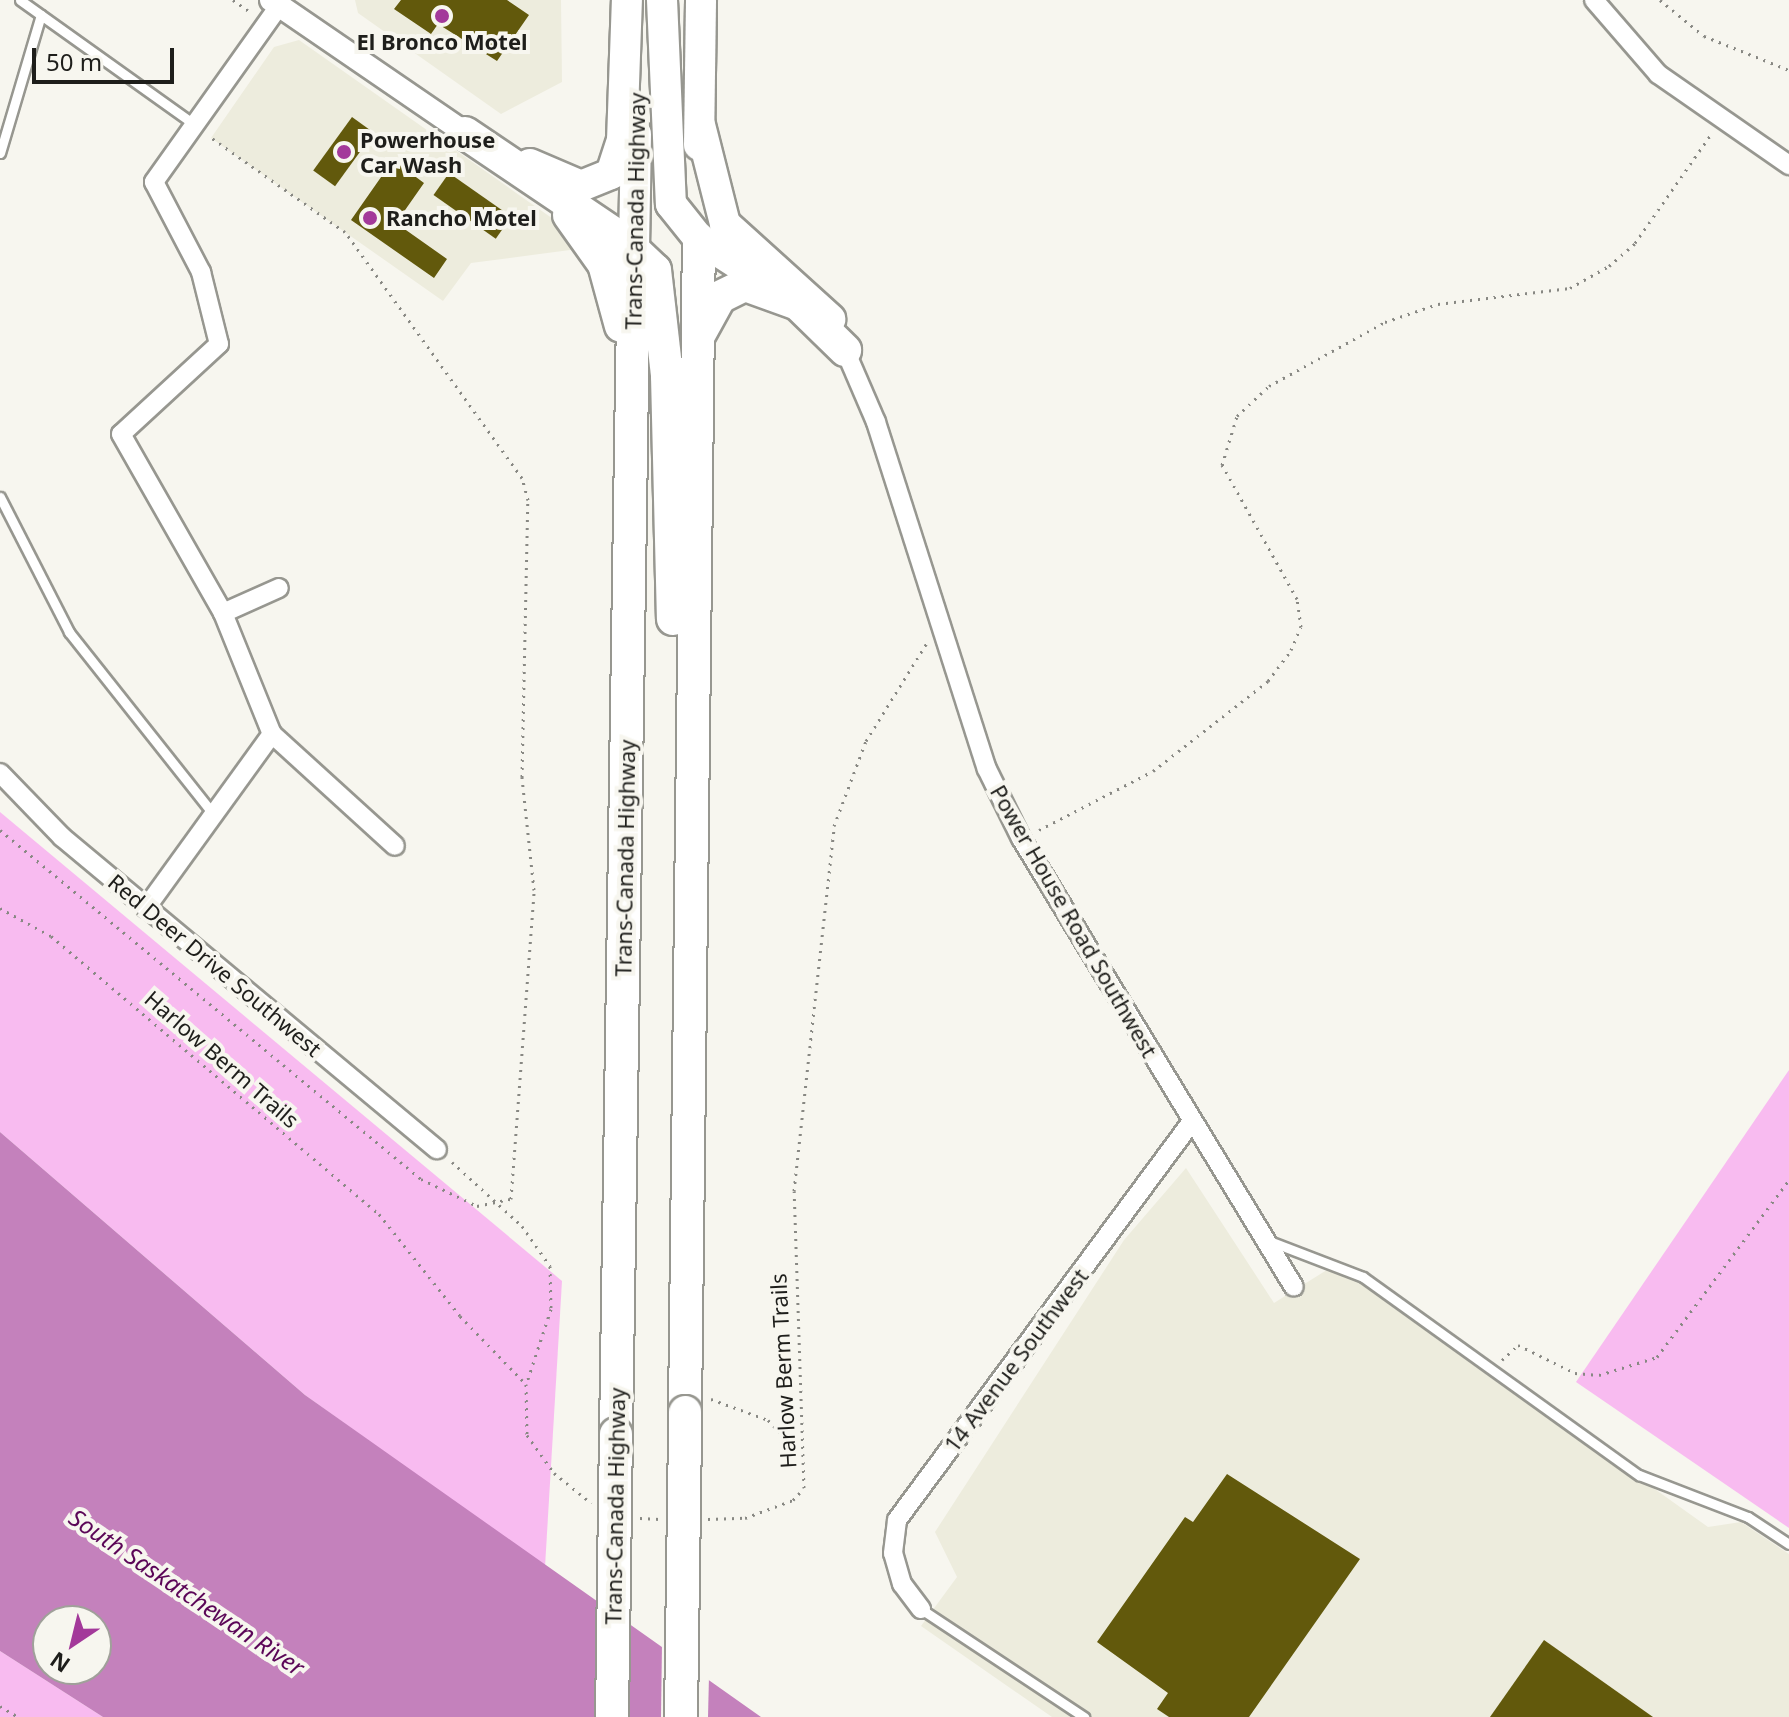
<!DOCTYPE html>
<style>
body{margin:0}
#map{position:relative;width:1789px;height:1717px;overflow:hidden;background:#f7f6ef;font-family:"Noto Sans",sans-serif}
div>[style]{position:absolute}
.built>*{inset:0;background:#edecdd}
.green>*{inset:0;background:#f8bbf0}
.water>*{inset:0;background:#c481bc}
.pier>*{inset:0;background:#f7f6ef}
.building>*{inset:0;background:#62590c;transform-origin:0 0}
.path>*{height:3px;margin-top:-1.5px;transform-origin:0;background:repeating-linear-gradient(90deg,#888883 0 2px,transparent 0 8px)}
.roads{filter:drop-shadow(2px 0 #979790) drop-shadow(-2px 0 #979790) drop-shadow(0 2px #979790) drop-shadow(0 -2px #979790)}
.service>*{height:9px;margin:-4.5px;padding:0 4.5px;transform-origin:4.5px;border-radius:4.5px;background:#fff}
.minor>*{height:18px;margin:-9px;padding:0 9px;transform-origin:9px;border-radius:9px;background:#fff}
.tertiary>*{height:22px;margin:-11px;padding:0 11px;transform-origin:11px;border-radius:11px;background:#fff}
.trunk>*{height:30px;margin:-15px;padding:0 15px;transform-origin:15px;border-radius:15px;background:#fff}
.motorway>*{height:32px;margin:-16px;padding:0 16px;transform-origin:16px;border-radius:16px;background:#fff}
.bridges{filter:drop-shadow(2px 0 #979790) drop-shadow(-2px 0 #979790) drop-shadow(0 2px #979790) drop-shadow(0 -2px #979790)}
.motorway-bridge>*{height:32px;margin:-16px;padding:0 16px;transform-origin:16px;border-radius:16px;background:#fff}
.dots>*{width:22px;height:22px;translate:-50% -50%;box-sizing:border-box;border:4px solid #f7f6ef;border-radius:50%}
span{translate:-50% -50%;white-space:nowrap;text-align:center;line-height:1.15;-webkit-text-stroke:8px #f7f6ef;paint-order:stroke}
.poi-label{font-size:22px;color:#1e1e1b;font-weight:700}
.left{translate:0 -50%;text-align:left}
.street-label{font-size:22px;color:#1e1e1b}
.water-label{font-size:24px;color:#5b0657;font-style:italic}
.north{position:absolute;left:32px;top:1605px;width:80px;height:80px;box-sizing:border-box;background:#f7f6ef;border:2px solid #a0a09a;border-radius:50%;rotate:215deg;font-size:22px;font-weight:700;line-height:32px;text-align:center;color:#1e1e1b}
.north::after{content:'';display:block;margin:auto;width:28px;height:36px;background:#a3399a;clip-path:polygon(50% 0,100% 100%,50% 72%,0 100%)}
.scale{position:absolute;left:32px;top:48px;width:142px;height:36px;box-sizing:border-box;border:4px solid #1e1e1b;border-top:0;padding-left:10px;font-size:24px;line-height:28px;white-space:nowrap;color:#1e1e1b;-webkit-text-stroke:6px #f7f6ef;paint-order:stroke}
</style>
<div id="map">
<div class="built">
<div style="clip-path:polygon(355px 0,561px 0,562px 82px,501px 114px,358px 13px)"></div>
<div style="clip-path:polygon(299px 40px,593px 247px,471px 263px,443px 301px,211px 138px,274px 47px)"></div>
<div style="clip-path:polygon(1186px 1168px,1274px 1303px,1338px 1263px,1708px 1527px,1741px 1522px,1789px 1554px,1789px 1717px,1052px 1717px,921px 1626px,957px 1577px,935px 1532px,1124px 1240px)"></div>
</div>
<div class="green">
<div style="clip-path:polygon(0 812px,562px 1281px,545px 1567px,305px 1395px,0 1132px)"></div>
<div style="clip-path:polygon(1789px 1070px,1789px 1528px,1576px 1382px)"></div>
<div style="clip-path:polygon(0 1651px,103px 1717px,0 1717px)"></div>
</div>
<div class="water">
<div style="clip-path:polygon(evenodd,0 1132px,305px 1395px,761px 1717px,103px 1717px,0 1651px,0 1132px,48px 1621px,96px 1621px,96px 1669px,48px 1669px,48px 1621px)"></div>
</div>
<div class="pier">
<div style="clip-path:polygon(662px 1643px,709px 1676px,708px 1717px,661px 1717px)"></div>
</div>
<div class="building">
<div style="clip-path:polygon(401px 0,507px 0,529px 15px,497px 61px,438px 24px,431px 34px,394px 9px)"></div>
<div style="left:352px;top:117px;width:27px;height:66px;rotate:36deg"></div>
<div style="clip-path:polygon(393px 160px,424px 183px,396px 223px,447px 259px,434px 278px,351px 220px)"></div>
<div style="left:449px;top:173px;width:76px;height:27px;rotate:35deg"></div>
<div style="clip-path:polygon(1227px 1474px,1360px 1559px,1249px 1717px,1169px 1717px,1157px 1709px,1168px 1693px,1097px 1642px,1185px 1517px,1193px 1522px)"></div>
<div style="clip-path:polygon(1544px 1640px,1653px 1717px,1490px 1717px)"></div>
</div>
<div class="path">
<div style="left:233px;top:0;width:21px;rotate:35deg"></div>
<div style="left:1660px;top:0;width:57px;rotate:39.3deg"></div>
<div style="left:1704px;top:36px;width:92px;rotate:21.8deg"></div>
<div style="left:0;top:830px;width:547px;rotate:39.66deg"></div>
<div style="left:421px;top:1179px;width:62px;rotate:25.7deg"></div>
<div style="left:477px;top:1206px;width:35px;rotate:-12deg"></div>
<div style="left:511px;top:1199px;width:310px;rotate:-85.7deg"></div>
<div style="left:534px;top:890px;width:114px;rotate:-96.1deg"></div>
<div style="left:522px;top:777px;width:277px;rotate:-88.8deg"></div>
<div style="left:528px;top:500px;width:23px;rotate:-105deg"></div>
<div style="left:522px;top:478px;width:303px;rotate:-125.7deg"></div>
<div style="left:345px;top:232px;width:166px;rotate:-144.8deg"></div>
<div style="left:1039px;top:830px;width:128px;rotate:-27.4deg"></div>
<div style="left:1153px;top:771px;width:146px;rotate:-38deg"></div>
<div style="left:1268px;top:681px;width:39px;rotate:-53deg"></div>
<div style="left:1291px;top:650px;width:25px;rotate:-67deg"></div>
<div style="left:1301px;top:627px;width:28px;rotate:-98deg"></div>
<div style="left:1297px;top:599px;width:154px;rotate:-119.2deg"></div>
<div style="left:1222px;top:465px;width:51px;rotate:-73deg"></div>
<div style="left:1237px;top:416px;width:44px;rotate:-43.2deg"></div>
<div style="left:1269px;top:386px;width:132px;rotate:-28.9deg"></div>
<div style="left:1385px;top:322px;width:56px;rotate:-18.8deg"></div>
<div style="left:1438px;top:304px;width:133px;rotate:-6.9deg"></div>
<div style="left:1570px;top:288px;width:45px;rotate:-29.4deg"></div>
<div style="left:1609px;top:266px;width:35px;rotate:-41deg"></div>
<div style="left:1635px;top:243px;width:134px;rotate:-55deg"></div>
<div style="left:0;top:908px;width:58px;rotate:28.8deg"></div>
<div style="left:51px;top:936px;width:430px;rotate:40.3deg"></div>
<div style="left:379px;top:1214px;width:130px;rotate:51.5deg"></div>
<div style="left:460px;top:1316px;width:95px;rotate:45.9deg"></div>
<div style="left:526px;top:1384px;width:51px;rotate:88.9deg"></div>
<div style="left:527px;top:1435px;width:47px;rotate:54.6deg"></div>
<div style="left:554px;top:1473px;width:48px;rotate:39deg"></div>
<div style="left:452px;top:1162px;width:95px;rotate:42.4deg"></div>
<div style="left:522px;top:1226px;width:49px;rotate:55deg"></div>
<div style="left:550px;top:1266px;width:43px;rotate:88.7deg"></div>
<div style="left:551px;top:1309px;width:77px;rotate:108.2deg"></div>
<div style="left:1502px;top:1360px;width:22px;rotate:-43deg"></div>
<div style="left:1518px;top:1345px;width:64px;rotate:26.2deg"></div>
<div style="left:1575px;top:1373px;width:24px;rotate:5deg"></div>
<div style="left:1599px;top:1375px;width:61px;rotate:-17.2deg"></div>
<div style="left:1657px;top:1357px;width:221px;rotate:-53.3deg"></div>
<div style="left:711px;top:1399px;width:61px;rotate:20.2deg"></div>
<div style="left:768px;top:1420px;width:46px;rotate:45.9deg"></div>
<div style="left:640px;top:1518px;width:20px;rotate:3deg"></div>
<div style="left:708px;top:1519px;width:37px;rotate:-2deg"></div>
<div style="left:745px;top:1518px;width:51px;rotate:-20.6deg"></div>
<div style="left:793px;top:1500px;width:16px;rotate:-47deg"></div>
<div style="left:804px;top:1488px;width:297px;rotate:-91.9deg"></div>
<div style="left:794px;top:1191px;width:367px;rotate:-83.7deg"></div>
<div style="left:834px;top:826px;width:91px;rotate:-69.4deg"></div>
<div style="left:866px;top:741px;width:118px;rotate:-58.2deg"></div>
<div style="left:0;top:1706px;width:21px;rotate:31deg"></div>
</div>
<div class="roads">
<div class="service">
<div style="left:20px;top:0;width:215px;rotate:35.5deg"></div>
<div style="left:0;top:153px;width:144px;rotate:-73.5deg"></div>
<div style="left:0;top:497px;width:152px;rotate:62.9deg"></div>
<div style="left:69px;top:632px;width:233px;rotate:51.6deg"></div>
<div style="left:1272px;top:1242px;width:97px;rotate:21deg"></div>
<div style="left:1363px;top:1277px;width:340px;rotate:35.7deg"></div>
<div style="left:1639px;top:1475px;width:117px;rotate:21.1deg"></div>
<div style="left:1748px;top:1517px;width:49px;rotate:33.4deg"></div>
<div style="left:921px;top:1609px;width:196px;rotate:33.5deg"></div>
</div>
<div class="minor">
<div style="left:1594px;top:0;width:98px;rotate:49.1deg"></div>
<div style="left:1658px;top:74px;width:160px;rotate:34.8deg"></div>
<div style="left:279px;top:6px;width:216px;rotate:125.4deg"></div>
<div style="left:154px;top:182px;width:102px;rotate:62.4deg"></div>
<div style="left:201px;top:272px;width:74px;rotate:76deg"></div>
<div style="left:219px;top:344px;width:133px;rotate:137.4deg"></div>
<div style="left:121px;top:434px;width:206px;rotate:60.3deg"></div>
<div style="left:223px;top:613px;width:131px;rotate:68deg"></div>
<div style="left:272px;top:734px;width:166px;rotate:42.3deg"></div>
<div style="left:845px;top:350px;width:78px;rotate:66.7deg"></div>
<div style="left:876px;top:422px;width:364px;rotate:72.3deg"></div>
<div style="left:987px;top:769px;width:77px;rotate:63.8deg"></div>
<div style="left:1021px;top:838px;width:525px;rotate:58.7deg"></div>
<div style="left:223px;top:613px;width:61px;rotate:-24.1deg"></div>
<div style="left:0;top:773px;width:89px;rotate:45.9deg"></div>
<div style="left:62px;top:837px;width:488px;rotate:39.8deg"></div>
<div style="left:146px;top:908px;width:215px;rotate:-54.1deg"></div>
<div style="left:921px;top:1609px;width:31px;rotate:-127deg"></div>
<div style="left:902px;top:1584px;width:32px;rotate:-106deg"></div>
<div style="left:893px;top:1553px;width:33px;rotate:-83deg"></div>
<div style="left:897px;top:1520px;width:496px;rotate:-53.5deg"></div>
</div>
<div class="tertiary">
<div style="left:271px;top:0;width:235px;rotate:34.4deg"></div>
</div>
<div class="trunk">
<div style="left:662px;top:0;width:204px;rotate:87.5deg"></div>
<div style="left:671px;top:204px;width:45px;rotate:51.3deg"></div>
<div style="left:699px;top:239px;width:96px;rotate:32.7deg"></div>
<div style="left:700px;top:125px;width:102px;rotate:75.8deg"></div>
<div style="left:725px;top:224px;width:142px;rotate:42.1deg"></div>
<div style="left:699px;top:145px;width:145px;rotate:-89.2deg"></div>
<div style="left:530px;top:164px;width:56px;rotate:23.3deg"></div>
<div style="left:581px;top:186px;width:32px;rotate:-22deg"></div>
<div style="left:611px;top:174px;width:35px;rotate:-72deg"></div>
<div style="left:622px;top:141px;width:141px;rotate:-88deg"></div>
<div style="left:634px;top:249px;width:115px;rotate:-89deg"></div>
</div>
<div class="motorway">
<div style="left:465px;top:133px;width:189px;rotate:34deg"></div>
<div style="left:622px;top:239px;width:45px;rotate:43.2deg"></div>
<div style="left:655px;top:270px;width:107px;rotate:83.5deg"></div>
<div style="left:667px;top:376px;width:243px;rotate:88.6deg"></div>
<div style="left:569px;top:215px;width:60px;rotate:54.5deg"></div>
<div style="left:604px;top:264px;width:64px;rotate:74.7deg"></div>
<div style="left:699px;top:335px;width:43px;rotate:-61.1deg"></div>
<div style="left:720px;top:297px;width:28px;rotate:-26deg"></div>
<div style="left:745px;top:285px;width:56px;rotate:19.7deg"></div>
<div style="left:798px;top:304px;width:66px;rotate:44.4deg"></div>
<div style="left:685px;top:1412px;width:1173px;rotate:-89.32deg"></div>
<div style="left:616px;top:1434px;width:1185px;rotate:-89.13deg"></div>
</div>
</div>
<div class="bridges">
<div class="motorway-bridge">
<div style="left:612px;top:1717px;width:283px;rotate:-89.2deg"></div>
<div style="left:681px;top:1717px;width:305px;rotate:-89.2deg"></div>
</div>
</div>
<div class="dots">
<div style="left:442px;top:16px;background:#a3399a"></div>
<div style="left:344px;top:152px;background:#a3399a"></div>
<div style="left:370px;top:218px;background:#a3399a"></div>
</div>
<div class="poi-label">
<span style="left:442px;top:42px">El Bronco Motel</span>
<span class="left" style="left:360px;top:152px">Powerhouse<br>Car Wash</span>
<span class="left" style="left:386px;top:218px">Rancho Motel</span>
</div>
<div class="street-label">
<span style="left:635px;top:211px;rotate:-89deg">Trans-Canada Highway</span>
<span style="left:625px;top:858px;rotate:-89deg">Trans-Canada Highway</span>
<span style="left:1074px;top:921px;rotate:60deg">Power House Road Southwest</span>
<span style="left:215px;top:965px;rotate:40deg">Red Deer Drive Southwest</span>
<span style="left:222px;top:1059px;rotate:41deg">Harlow Berm Trails</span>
<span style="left:1016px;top:1360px;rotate:-53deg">14 Avenue Southwest</span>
<span style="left:783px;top:1371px;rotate:-93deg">Harlow Berm Trails</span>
<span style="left:615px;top:1506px;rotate:-89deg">Trans-Canada Highway</span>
</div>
<div class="water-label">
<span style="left:187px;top:1592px;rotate:34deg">South Saskatchewan River</span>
</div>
<div class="north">N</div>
<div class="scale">50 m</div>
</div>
